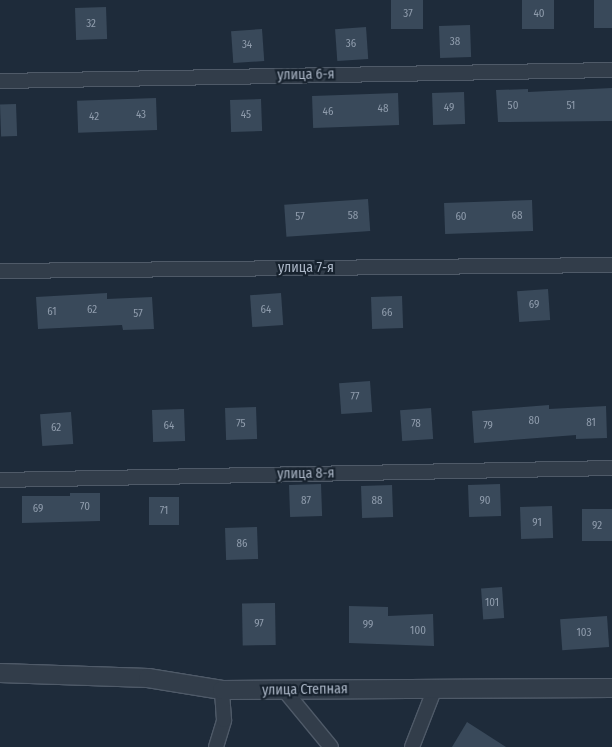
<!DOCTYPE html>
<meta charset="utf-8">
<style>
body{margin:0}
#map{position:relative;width:612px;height:747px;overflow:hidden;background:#1e2b3a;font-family:"Fira Sans Condensed",sans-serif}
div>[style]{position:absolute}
.building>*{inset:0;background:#39495a;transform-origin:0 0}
.roads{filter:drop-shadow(1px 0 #4f5a68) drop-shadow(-1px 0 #4f5a68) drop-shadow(0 1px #4f5a68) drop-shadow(0 -1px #4f5a68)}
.minor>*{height:14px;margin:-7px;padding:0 7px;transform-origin:7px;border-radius:7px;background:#323d4a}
.tertiary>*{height:18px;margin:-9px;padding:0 9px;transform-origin:9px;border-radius:9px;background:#323d4a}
span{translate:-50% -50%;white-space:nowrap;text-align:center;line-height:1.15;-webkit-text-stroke:4.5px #17222e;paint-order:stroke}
.number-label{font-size:11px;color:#8f9cac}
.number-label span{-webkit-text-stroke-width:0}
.street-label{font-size:14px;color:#acb7c7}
</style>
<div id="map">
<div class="building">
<div style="left:391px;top:0;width:32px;height:29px"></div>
<div style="left:522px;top:0;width:32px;height:29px"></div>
<div style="left:594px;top:0;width:18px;height:28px"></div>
<div style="left:106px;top:7px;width:32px;height:31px;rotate:88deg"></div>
<div style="left:470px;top:25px;width:32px;height:31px;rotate:88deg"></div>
<div style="left:366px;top:27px;width:32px;height:31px;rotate:86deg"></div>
<div style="left:262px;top:29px;width:32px;height:31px;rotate:86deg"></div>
<div style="clip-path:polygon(612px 88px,612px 121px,498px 122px,496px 90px,528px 89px,528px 92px)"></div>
<div style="left:464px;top:92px;width:32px;height:32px;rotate:88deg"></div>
<div style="left:398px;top:93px;width:32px;height:86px;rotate:88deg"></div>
<div style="left:156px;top:98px;width:32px;height:79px;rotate:88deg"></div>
<div style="left:261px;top:99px;width:32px;height:31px;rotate:88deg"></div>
<div style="left:16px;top:104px;width:32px;height:16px;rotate:88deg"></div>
<div style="left:368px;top:199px;width:32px;height:84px;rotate:86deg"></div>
<div style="left:532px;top:200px;width:31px;height:88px;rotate:88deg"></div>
<div style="left:548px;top:289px;width:31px;height:31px;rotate:86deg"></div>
<div style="clip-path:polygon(107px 293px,107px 299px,152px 297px,154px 329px,123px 330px,122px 325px,38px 329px,36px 297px)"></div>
<div style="left:281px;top:293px;width:32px;height:31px;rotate:86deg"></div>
<div style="left:402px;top:296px;width:32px;height:31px;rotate:88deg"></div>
<div style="left:370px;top:381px;width:31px;height:31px;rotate:86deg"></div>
<div style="clip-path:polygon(549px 405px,549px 409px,606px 406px,607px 438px,576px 439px,576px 435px,474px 443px,472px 411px)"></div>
<div style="left:256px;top:407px;width:32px;height:31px;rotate:88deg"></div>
<div style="left:431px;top:408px;width:31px;height:31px;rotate:86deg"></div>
<div style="left:184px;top:409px;width:32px;height:32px;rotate:88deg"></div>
<div style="left:71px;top:412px;width:32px;height:31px;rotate:86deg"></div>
<div style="left:321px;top:484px;width:32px;height:32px;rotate:88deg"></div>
<div style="left:500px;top:484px;width:32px;height:32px;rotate:88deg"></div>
<div style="left:392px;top:485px;width:32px;height:31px;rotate:88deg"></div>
<div style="clip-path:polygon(70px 493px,100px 493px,100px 521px,22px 523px,22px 496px,70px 496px)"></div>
<div style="left:149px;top:497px;width:30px;height:28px"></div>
<div style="left:552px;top:506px;width:32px;height:32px;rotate:88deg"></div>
<div style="left:612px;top:509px;width:32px;height:30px;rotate:90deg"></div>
<div style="left:257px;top:527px;width:32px;height:32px;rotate:88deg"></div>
<div style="left:502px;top:587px;width:31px;height:21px;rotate:86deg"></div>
<div style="left:275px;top:603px;width:42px;height:33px;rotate:89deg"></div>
<div style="clip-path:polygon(349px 606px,388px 607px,388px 616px,433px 614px,434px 646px,349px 643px)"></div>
<div style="left:607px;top:616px;width:31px;height:47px;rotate:86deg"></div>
<div style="clip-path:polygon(467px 722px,506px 747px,452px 747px)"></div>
</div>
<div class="roads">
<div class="minor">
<div style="left:0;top:81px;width:612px;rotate:-1.03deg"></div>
<div style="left:0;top:271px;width:612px;rotate:-0.56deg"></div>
<div style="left:0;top:480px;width:612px;rotate:-1.12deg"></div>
<div style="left:285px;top:691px;width:72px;rotate:50.6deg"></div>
<div style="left:216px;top:747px;width:28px;rotate:-73deg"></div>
<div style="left:224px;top:720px;width:30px;rotate:-94deg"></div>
<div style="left:412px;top:747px;width:63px;rotate:-68.7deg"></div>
</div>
<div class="tertiary">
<div style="left:0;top:673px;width:148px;rotate:1.9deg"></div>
<div style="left:148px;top:678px;width:75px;rotate:9.2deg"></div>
<div style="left:222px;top:690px;width:390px;rotate:-0.3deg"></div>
</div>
</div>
<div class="number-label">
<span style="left:408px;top:14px">37</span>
<span style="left:539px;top:14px">40</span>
<span style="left:91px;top:24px">32</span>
<span style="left:455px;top:42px">38</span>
<span style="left:351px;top:44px">36</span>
<span style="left:247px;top:45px">34</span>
<span style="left:513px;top:106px">50</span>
<span style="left:571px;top:106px">51</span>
<span style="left:449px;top:108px">49</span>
<span style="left:383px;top:109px">48</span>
<span style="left:328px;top:112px">46</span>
<span style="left:141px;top:115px">43</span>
<span style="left:246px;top:115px">45</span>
<span style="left:94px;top:117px">42</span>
<span style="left:353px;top:216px">58</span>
<span style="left:517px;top:216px">68</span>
<span style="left:300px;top:217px">57</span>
<span style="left:461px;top:217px">60</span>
<span style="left:534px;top:305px">69</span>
<span style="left:92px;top:310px">62</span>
<span style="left:266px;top:310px">64</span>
<span style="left:52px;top:312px">61</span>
<span style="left:387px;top:313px">66</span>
<span style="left:138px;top:314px">57</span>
<span style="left:355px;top:397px">77</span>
<span style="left:534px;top:421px">80</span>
<span style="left:591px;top:423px">81</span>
<span style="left:241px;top:424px">75</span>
<span style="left:416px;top:424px">78</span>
<span style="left:169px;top:426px">64</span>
<span style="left:488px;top:426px">79</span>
<span style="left:56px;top:428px">62</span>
<span style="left:306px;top:501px">87</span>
<span style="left:377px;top:501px">88</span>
<span style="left:485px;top:501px">90</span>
<span style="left:85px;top:507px">70</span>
<span style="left:38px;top:509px">69</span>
<span style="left:164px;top:511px">71</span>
<span style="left:537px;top:523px">91</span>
<span style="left:597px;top:526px">92</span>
<span style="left:242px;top:544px">86</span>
<span style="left:492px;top:603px">101</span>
<span style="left:259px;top:624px">97</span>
<span style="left:368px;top:625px">99</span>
<span style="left:418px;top:631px">100</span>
<span style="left:584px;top:633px">103</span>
</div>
<div class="street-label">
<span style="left:306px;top:75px;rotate:-1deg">улица 6-я</span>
<span style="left:306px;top:268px">улица 7-я</span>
<span style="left:306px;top:474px;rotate:-1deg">улица 8-я</span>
<span style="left:305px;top:690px;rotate:-1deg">улица Степная</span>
</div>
</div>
